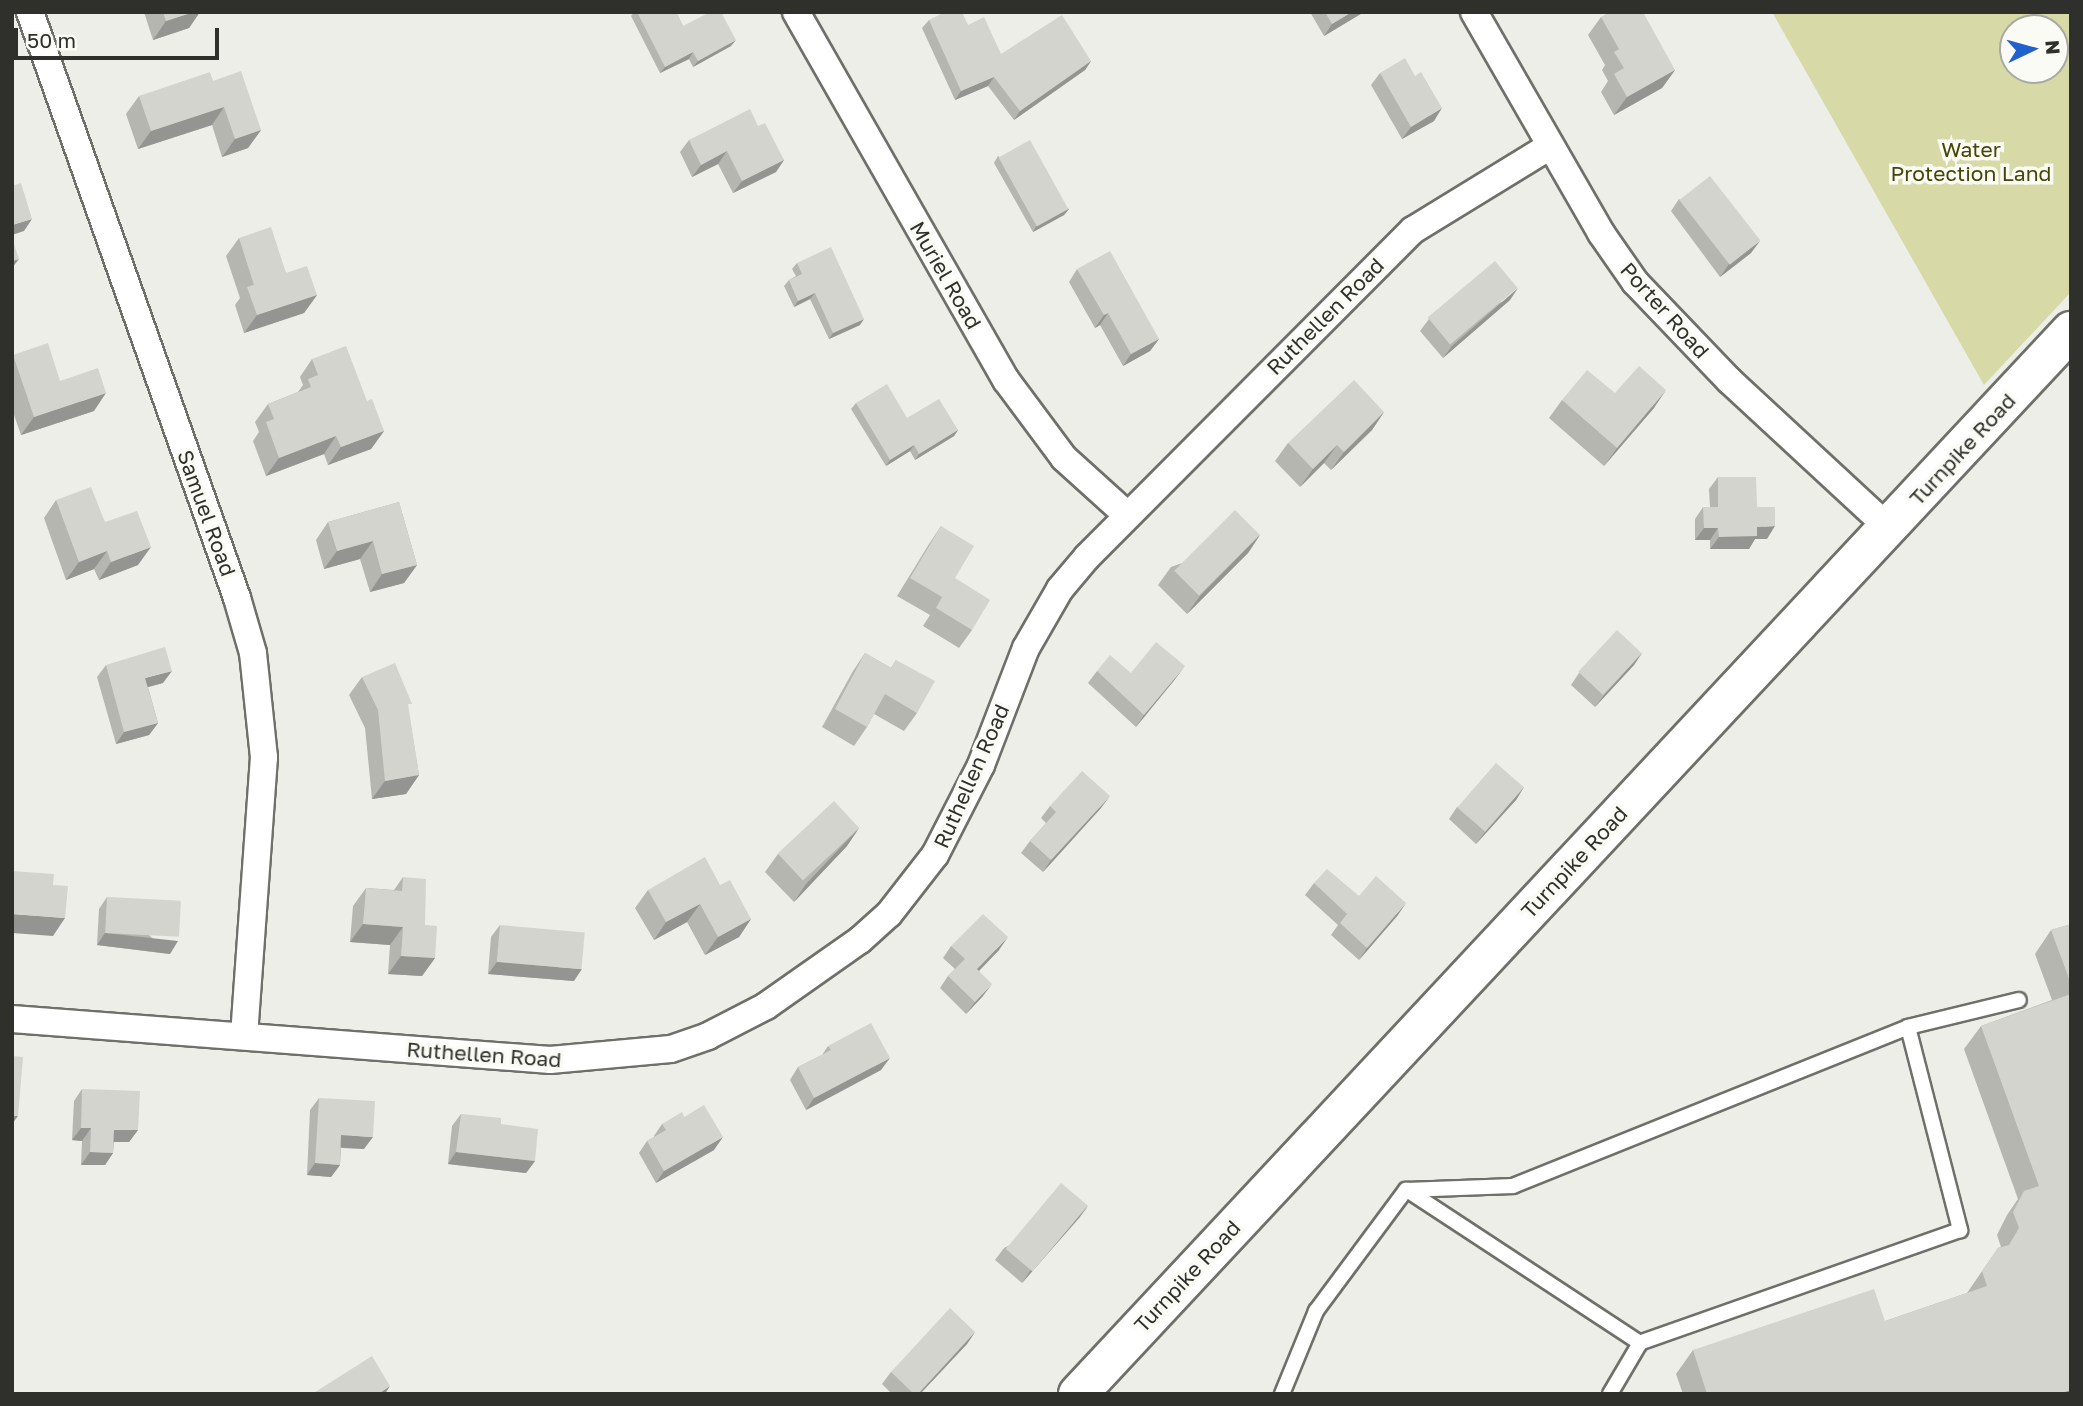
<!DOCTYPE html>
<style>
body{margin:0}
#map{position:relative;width:2083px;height:1406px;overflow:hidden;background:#edeee7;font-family:"Golos Text",sans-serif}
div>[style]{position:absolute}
.green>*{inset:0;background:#d7daa7}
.roads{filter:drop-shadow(2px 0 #6f706a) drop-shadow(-2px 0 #6f706a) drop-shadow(0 2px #6f706a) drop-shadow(0 -2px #6f706a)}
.lane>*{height:14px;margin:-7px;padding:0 7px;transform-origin:7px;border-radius:7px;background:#fff}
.street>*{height:26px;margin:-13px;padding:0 13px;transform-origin:13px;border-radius:13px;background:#fff}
.secondary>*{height:38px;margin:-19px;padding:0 19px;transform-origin:19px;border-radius:19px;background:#fff}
.wall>*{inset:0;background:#b5b6b0}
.shaded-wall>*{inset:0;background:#949490}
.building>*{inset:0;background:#d3d4cd;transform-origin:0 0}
span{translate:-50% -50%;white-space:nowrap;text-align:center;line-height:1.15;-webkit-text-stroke:7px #fafbf4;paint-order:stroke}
.park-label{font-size:21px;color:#444605}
.street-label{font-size:21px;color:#2f2f2c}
.frame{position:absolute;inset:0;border:14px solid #2f2f2c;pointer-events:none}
.north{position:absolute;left:1999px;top:14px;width:70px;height:70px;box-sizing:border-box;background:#fafbf4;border:2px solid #a9a9a4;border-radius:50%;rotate:85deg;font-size:19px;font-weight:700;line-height:28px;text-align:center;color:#2f2f2c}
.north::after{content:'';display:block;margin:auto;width:24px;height:32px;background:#2261cd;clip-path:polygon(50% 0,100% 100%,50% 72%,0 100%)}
.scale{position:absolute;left:14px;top:28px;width:205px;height:32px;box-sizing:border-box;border:4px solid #2f2f2c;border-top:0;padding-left:9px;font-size:21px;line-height:24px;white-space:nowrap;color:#2f2f2c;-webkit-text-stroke:5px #fafbf4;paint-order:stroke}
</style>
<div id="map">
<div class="green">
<div style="clip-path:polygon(evenodd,1772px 12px,2071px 12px,2071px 292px,1984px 385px,1772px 12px,2013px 28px,2055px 28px,2055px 70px,2013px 70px,2013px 28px)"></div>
</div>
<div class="roads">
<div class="lane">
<div style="left:1908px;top:1027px;width:114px;rotate:-13.7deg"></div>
<div style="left:1407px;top:1190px;width:279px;rotate:33.3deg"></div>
<div style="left:1282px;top:1394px;width:90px;rotate:-67.7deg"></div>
<div style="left:1316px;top:1311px;width:151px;rotate:-53.4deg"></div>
<div style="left:1406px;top:1190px;width:107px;rotate:-2.1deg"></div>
<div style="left:1513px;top:1186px;width:426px;rotate:-21.9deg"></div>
<div style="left:1908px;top:1027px;width:210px;rotate:75.6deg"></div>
<div style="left:1960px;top:1230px;width:339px;rotate:160.6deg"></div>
<div style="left:1640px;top:1343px;width:59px;rotate:120.5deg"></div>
</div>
<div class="street">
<div style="left:30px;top:12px;width:621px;rotate:70.54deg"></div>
<div style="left:237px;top:598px;width:57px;rotate:73.8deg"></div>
<div style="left:253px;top:653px;width:105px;rotate:84deg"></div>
<div style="left:264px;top:757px;width:279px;rotate:94.1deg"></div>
<div style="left:796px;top:12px;width:424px;rotate:60.3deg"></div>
<div style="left:1006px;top:380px;width:97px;rotate:53.4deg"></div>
<div style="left:1064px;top:458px;width:85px;rotate:42.1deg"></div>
<div style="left:1474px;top:12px;width:255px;rotate:60.1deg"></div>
<div style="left:1601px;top:233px;width:60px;rotate:55.2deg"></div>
<div style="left:1635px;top:282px;width:137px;rotate:46.2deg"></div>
<div style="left:1730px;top:381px;width:217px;rotate:42.8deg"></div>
<div style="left:12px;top:1019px;width:540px;rotate:4.36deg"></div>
<div style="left:550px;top:1060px;width:121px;rotate:-5.2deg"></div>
<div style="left:671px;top:1049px;width:39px;rotate:-19deg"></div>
<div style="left:708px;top:1036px;width:65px;rotate:-27.3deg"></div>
<div style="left:766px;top:1006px;width:115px;rotate:-35.1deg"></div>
<div style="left:860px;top:940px;width:39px;rotate:-42deg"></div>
<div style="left:889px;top:914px;width:75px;rotate:-52.1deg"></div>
<div style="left:935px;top:855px;width:101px;rotate:-62.9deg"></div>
<div style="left:981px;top:765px;width:125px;rotate:-69deg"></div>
<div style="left:1026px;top:648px;width:68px;rotate:-60deg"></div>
<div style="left:1060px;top:589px;width:42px;rotate:-49.8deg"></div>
<div style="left:1087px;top:557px;width:462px;rotate:-45.1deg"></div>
<div style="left:1413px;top:230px;width:161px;rotate:-31.5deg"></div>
</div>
<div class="secondary">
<div style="left:1078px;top:1394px;width:1455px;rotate:-46.95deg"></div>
</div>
</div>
<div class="wall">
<div style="clip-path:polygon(144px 12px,200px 12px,189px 28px,153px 40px)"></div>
<div style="clip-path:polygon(634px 12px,676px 12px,683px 26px,731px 46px,693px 67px,689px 59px,660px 73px,631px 16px)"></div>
<div style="clip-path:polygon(1310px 12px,1364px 12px,1324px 36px)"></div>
<div style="clip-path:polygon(1601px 17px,1675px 70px,1662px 88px,1614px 115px,1601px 92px,1608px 81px,1602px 70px,1605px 65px,1588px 35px)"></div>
<div style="clip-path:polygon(929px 20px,968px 25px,1001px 54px,1091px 61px,1085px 70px,1014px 120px,988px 86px,955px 100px,922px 28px)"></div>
<div style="clip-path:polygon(1380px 73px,1434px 121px,1402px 139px,1371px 85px)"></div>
<div style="clip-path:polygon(213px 81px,261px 130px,248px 148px,222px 157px,212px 125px,138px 149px,126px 114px,139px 96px)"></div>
<div style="clip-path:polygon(758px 126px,784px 160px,776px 172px,733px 193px,718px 164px,692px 177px,680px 152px,689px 140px)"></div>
<div style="clip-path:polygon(998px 156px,1069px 209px,1064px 215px,1033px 232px,994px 163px)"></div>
<div style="clip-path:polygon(1679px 199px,1751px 253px,1720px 277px,1671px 211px)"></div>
<div style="clip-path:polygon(239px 238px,317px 295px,304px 313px,244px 333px,235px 305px,240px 298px,226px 256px)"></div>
<div style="clip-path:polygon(797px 263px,860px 325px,829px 339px,810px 299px,794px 307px,784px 286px,789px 280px,796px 276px,792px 269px)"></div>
<div style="clip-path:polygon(1077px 269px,1159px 339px,1150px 351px,1123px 366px,1100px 325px,1095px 328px,1069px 282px)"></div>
<div style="clip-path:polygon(1510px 300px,1443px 358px,1420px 331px,1429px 319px)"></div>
<div style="clip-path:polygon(13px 355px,60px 381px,94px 411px,21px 435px,12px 409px)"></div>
<div style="clip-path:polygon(312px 359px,367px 401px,384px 431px,371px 449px,328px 465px,324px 454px,266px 476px,253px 441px,259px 432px,255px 422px,268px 404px,298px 392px,303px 385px,300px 377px)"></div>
<div style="clip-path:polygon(1615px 393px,1654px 408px,1604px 466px,1549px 418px,1562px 400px)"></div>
<div style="clip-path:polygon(856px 403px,907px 418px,958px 430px,954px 436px,915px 460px,910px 451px,886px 466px,851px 409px)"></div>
<div style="clip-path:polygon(1384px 412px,1372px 430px,1331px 470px,1324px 463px,1300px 487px,1275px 461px,1288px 443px)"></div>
<div style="clip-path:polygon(1718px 477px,1757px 507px,1767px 539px,1755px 539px,1749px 549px,1710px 549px,1710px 540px,1695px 540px,1695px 519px,1703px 507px,1710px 507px,1709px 489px)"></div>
<div style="clip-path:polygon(56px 500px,105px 522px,138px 565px,99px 580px,94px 569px,66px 580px,44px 518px)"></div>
<div style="clip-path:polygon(399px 502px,417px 565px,404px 583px,370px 592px,360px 559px,324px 569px,316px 540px,328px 522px)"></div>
<div style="clip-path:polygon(941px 526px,955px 578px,972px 630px,959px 648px,923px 626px,930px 615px,897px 596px,929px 544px)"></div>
<div style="clip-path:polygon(1260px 535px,1248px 553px,1187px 614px,1158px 585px,1171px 567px)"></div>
<div style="clip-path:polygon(865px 653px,891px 668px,896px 660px,917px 713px,904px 731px,874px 714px,867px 727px,854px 746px,822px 727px,853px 671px)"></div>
<div style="clip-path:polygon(1642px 653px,1634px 665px,1595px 707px,1571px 685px,1579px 673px)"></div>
<div style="clip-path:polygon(106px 665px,163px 683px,148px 687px,158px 723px,149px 735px,116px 744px,97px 677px)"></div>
<div style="clip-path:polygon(1097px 671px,1131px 673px,1176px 678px,1136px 727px,1088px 683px)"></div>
<div style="clip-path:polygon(362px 677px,408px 709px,419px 775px,406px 794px,372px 799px,365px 728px,349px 695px)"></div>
<div style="clip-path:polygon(1524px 787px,1516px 800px,1476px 844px,1449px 819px,1457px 807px)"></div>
<div style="clip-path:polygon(1050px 806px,1101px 808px,1043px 872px,1021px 853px,1030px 841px,1046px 823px,1041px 818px)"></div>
<div style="clip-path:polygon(859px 828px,847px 846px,794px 902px,765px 872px,778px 854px)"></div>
<div style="clip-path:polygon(403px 877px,425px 925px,435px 958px,422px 976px,388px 974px,390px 945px,350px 942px,353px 906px,366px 888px,394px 890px)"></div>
<div style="clip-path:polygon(1314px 883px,1359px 896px,1398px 915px,1359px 960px,1331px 935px,1338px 925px,1305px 895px)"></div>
<div style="clip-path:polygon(720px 885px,751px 919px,739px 937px,705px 955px,687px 922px,654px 940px,635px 908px,648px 890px)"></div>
<div style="clip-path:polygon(107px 897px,170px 954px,97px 945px,99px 909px)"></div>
<div style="clip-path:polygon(2071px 924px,2071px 1394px,1683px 1394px,1676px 1374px,1693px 1350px,1885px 1321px,1967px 1293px,1998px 1248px,2001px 1247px,1997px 1235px,2007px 1215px,2018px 1199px,1964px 1049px,1981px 1026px,2052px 1000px,2035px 954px,2051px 930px)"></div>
<div style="clip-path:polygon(500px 925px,574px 981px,488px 974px,491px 937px)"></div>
<div style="clip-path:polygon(951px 946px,999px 950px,979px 971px,983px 996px,966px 1014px,940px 988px,948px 976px,955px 969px,943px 958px)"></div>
<div style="clip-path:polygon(828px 1046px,881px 1070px,806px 1110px,790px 1080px,798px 1067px,822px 1055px)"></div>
<div style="clip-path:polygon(82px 1089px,138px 1130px,129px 1142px,114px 1142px,113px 1153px,105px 1165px,81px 1165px,82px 1141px,72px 1140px,74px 1101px)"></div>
<div style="clip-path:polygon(319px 1098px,364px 1149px,341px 1148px,340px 1165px,331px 1177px,307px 1175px,310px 1110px)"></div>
<div style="clip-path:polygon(461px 1114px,501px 1124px,535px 1161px,526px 1173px,448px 1164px,452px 1126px)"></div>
<div style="clip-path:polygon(684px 1117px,714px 1150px,656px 1183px,639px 1153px,647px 1141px,654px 1137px,654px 1136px,662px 1124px)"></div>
<div style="clip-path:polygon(1088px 1206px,1079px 1218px,1022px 1283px,995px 1260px,1004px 1248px)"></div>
<div style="clip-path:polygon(975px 1332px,967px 1344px,920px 1394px,892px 1394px,882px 1384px,891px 1372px)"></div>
</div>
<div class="shaded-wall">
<div style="clip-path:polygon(194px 12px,200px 12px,189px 28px,153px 40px,166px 21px)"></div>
<div style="clip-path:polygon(1352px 12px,1364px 12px,1324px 36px,1332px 24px)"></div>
<div style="clip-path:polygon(736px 40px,731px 46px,693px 67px,698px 61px)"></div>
<div style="clip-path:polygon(693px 52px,689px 59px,660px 73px,665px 67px)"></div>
<div style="clip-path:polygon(1091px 61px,1085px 70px,1014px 120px,1020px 111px)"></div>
<div style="clip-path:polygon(1675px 70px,1662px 88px,1614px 115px,1627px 97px)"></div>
<div style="clip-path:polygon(994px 77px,988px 86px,955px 100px,961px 91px)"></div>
<div style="clip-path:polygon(224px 107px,212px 125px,138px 149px,151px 131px)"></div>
<div style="clip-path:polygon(1442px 108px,1434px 121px,1402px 139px,1411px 127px)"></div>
<div style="clip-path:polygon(261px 130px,248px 148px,222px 157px,235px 139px)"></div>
<div style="clip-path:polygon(727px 151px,718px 164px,692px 177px,701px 165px)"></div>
<div style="clip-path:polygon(784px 160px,776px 172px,733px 193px,742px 181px)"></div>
<div style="clip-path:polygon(1069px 209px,1064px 215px,1033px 232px,1037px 225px)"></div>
<div style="clip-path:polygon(32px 219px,24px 231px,12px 235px,12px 225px)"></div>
<div style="clip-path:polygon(1760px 241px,1751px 253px,1720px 277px,1729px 264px)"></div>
<div style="clip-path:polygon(19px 259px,12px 268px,12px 261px)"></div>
<div style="clip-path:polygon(1518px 288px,1510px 300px,1443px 358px,1452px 346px)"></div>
<div style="clip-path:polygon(815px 293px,810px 299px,794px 307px,798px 301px)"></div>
<div style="clip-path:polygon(317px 295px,304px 313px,244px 333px,257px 315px)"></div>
<div style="clip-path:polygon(1108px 313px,1100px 325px,1095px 328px,1104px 315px)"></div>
<div style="clip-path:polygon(864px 319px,860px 325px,829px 339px,833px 333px)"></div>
<div style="clip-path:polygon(1159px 339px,1150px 351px,1123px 366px,1131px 354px)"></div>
<div style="clip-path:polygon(1666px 390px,1654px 408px,1604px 466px,1617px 448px)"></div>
<div style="clip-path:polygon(106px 393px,94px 411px,21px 435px,34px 417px)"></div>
<div style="clip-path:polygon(1384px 412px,1372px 430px,1331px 470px,1344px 452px)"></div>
<div style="clip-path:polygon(958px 430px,954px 436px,915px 460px,919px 454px)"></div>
<div style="clip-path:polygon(384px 431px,371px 449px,328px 465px,341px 447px)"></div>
<div style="clip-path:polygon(336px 436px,324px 454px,266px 476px,279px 458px)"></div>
<div style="clip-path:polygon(914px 445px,910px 451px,886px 466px,890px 460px)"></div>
<div style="clip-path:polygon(1337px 445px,1324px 463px,1300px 487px,1313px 469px)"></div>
<div style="clip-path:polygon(1775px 526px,1767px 539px,1755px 539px,1749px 549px,1710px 549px,1719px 537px,1757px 527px)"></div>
<div style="clip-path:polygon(1704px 528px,1718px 528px,1710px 540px,1695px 540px)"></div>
<div style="clip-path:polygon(1260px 535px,1248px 553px,1187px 614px,1200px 596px)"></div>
<div style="clip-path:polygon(373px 541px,360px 559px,324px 569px,337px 551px)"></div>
<div style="clip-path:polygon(151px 547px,138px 565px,99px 580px,111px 562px)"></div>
<div style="clip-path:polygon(107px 551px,94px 569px,66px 580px,79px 562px)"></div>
<div style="clip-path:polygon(417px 565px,404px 583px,370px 592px,382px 574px)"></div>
<div style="clip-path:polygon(1642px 653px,1634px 665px,1595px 707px,1604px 695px)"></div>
<div style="clip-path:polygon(1185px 666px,1176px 678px,1136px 727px,1144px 715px)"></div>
<div style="clip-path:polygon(172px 671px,163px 683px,137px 690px,145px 678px)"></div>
<div style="clip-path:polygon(158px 723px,149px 735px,116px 744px,124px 732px)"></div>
<div style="clip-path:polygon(419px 775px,406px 794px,372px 799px,385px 781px)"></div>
<div style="clip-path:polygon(1524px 787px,1516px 800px,1476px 844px,1485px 832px)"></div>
<div style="clip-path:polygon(1110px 796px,1101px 808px,1043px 872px,1051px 860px)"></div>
<div style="clip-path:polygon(859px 828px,847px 846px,794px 902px,806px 884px)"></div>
<div style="clip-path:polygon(1406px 903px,1398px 915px,1359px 960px,1367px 948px)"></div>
<div style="clip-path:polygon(700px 904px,687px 922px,654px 940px,666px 922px)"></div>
<div style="clip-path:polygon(12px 914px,65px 918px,53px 936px,12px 933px)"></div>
<div style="clip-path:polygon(751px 919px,739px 937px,705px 955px,718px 937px)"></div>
<div style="clip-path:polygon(363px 924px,403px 927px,390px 945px,350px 942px)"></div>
<div style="clip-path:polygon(105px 933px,178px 941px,170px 954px,97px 945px)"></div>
<div style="clip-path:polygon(1008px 937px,999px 950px,969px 981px,977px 969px)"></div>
<div style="clip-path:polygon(401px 956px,435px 958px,422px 976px,388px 974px)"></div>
<div style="clip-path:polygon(497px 962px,582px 969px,574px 981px,488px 974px)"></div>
<div style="clip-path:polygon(992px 984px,983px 996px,966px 1014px,975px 1002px)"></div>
<div style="clip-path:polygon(890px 1058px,881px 1070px,806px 1110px,814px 1098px)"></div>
<div style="clip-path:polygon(12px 1116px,18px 1116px,12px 1124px)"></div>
<div style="clip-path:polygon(81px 1128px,91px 1128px,82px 1141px,72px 1140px)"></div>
<div style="clip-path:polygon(114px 1130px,138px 1130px,129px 1142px,106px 1142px)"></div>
<div style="clip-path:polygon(341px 1135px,373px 1137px,364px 1149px,333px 1147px)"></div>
<div style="clip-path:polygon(723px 1137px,714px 1150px,656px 1183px,664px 1171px)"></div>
<div style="clip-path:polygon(90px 1152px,113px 1153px,105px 1165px,81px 1165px)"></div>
<div style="clip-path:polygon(456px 1152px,535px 1161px,526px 1173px,448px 1164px)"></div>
<div style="clip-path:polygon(315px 1163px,340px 1165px,331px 1177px,307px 1175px)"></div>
<div style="clip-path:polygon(1088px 1206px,1079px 1218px,1022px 1283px,1030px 1271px)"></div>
<div style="clip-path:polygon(975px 1332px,967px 1344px,920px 1394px,918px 1394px)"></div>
<div style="clip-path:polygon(390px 1386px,385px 1394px,378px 1394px)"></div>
<div style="clip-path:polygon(2071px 1390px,2071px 1394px,2058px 1394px)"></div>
</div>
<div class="building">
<div style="clip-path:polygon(163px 12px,194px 12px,166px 21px)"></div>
<div style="clip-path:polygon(637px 12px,676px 12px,683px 26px,710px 12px,721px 12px,736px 40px,698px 61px,693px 52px,665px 67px)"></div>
<div style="clip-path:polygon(945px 12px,962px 12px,968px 25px,984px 17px,1001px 54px,1062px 15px,1091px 61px,1020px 111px,994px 77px,961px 91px,929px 20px)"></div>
<div style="clip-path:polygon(1325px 12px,1352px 12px,1332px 24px)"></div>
<div style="clip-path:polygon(1610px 12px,1643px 12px,1675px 70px,1627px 97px,1614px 74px,1624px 68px,1614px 52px,1619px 49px,1601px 17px)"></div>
<div style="clip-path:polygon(1405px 58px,1415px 76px,1421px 72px,1442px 108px,1411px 127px,1380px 73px)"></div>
<div style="clip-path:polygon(241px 71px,261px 130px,235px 139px,224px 107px,151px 131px,139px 96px,210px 72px,213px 81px)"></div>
<div style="clip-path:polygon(750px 109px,758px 126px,765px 123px,784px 160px,742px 181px,727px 151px,701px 165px,689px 140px)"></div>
<div style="left:1030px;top:140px;width:79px;height:36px;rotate:61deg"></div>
<div style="left:1710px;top:176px;width:82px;height:39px;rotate:52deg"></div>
<div style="clip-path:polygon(21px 183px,32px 219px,12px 225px,12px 186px)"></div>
<div style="clip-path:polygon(271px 227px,286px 273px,307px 266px,317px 295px,257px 315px,247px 287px,254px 285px,239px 238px)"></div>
<div style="clip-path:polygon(12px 238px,19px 259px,12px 261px)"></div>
<div style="clip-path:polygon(831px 247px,864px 319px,833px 333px,815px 293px,798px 301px,789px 280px,802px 274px,797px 263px)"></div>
<div style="clip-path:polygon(1110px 251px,1159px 339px,1131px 354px,1108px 313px,1104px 315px,1077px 269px)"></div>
<div style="left:1495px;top:261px;width:35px;height:88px;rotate:50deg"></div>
<div style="clip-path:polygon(48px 343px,60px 381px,98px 368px,106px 393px,34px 417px,13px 355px)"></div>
<div style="clip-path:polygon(346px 346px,367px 401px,372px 399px,384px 431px,341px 447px,336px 436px,279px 458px,266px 422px,274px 419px,268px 404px,311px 387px,308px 379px,318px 375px,312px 359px)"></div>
<div style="clip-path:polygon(1639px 366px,1666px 390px,1617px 448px,1562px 400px,1587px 370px,1615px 393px)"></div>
<div style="clip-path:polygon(1354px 380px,1384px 412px,1344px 452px,1337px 445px,1313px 469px,1288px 443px)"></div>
<div style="clip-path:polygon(887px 384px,907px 418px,939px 399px,958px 430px,919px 454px,914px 445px,890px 460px,856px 403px)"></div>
<div style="clip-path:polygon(1718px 477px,1756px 477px,1757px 507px,1775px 507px,1775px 526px,1757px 527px,1757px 536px,1719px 537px,1718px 528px,1704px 528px,1703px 507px,1718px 507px)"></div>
<div style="clip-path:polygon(91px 487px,105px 522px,137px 511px,151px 547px,111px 562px,107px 551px,79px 562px,56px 500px)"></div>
<div style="clip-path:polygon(399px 502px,417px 565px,382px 574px,373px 541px,337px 551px,328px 522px)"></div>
<div style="left:1235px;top:510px;width:35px;height:86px;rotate:45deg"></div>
<div style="clip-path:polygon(941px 526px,974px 546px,955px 578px,990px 600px,972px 630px,936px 608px,942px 597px,910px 578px)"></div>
<div style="left:1617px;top:630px;width:34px;height:57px;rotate:43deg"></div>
<div style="clip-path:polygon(1156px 642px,1185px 666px,1144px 715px,1097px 671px,1110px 655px,1131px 673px)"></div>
<div style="clip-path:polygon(165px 647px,172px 671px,145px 678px,158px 723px,124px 732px,106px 665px)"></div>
<div style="clip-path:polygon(865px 653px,891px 668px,896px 660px,935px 681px,917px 713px,885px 694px,867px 727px,835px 709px)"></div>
<div style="clip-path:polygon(395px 663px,412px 704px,408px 704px,419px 775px,385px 781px,378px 710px,362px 677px)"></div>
<div style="left:1496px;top:763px;width:37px;height:59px;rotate:41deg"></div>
<div style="clip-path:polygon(1082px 771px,1110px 796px,1051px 860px,1030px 841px,1056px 812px,1050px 806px)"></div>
<div style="left:834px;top:801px;width:37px;height:77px;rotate:47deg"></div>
<div style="clip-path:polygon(705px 857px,720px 885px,730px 880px,751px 919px,718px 937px,700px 904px,666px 922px,648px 890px)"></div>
<div style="clip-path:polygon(1327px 869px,1359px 896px,1376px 876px,1406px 903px,1367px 948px,1340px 923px,1347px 914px,1314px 883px)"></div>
<div style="clip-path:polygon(12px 871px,54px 874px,53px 885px,68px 886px,65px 918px,12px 914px)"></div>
<div style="clip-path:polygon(403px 877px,426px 879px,425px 925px,437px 926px,435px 958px,401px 956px,403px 927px,363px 924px,366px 888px,402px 891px)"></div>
<div style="left:107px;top:897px;width:74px;height:36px;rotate:3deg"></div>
<div style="clip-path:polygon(983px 914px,1008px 937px,977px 969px,992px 984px,975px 1002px,948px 976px,965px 959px,951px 946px)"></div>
<div style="clip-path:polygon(2071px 924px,2071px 984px,2051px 930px)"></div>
<div style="left:500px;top:925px;width:85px;height:37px;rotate:5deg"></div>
<div style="clip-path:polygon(2071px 994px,2071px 1390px,2058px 1394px,1707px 1394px,1693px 1350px,1874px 1289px,1885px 1321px,1987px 1286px,1982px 1271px,1998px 1248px,2009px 1245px,2019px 1228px,2013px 1212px,2024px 1191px,2039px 1186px,1981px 1026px)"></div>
<div style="clip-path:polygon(871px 1023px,890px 1058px,814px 1098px,798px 1067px,831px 1050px,828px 1046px)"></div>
<div style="clip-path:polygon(12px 1056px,23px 1057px,18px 1116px,12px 1116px)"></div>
<div style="clip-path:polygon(82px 1089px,140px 1091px,138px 1130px,114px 1130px,113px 1153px,90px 1152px,91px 1128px,81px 1128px)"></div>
<div style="clip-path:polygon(319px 1098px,375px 1101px,373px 1137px,341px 1135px,340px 1165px,315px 1163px)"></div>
<div style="clip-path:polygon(704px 1105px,723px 1137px,664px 1171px,647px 1141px,666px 1130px,662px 1124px,682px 1112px,684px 1117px)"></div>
<div style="clip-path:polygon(461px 1114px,501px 1118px,501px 1124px,538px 1129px,535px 1161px,456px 1152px)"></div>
<div style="left:1061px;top:1183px;width:35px;height:86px;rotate:40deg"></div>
<div style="clip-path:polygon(950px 1308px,975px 1332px,918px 1394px,914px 1394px,891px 1372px)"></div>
<div style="clip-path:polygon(372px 1356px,390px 1386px,378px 1394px,312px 1394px)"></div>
</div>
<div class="park-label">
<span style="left:1971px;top:161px">Water<br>Protection Land</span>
</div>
<div class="street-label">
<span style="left:946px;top:275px;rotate:60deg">Muriel Road</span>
<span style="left:1665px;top:310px;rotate:48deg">Porter Road</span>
<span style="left:1325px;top:316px;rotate:-45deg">Ruthellen Road</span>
<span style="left:1962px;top:449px;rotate:-47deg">Turnpike Road</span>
<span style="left:207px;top:513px;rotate:70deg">Samuel Road</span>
<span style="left:971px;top:776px;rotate:-66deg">Ruthellen Road</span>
<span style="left:1574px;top:862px;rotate:-47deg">Turnpike Road</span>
<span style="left:484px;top:1054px;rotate:4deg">Ruthellen Road</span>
<span style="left:1187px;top:1276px;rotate:-47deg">Turnpike Road</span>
</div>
<div class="frame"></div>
<div class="north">N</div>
<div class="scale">50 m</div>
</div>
